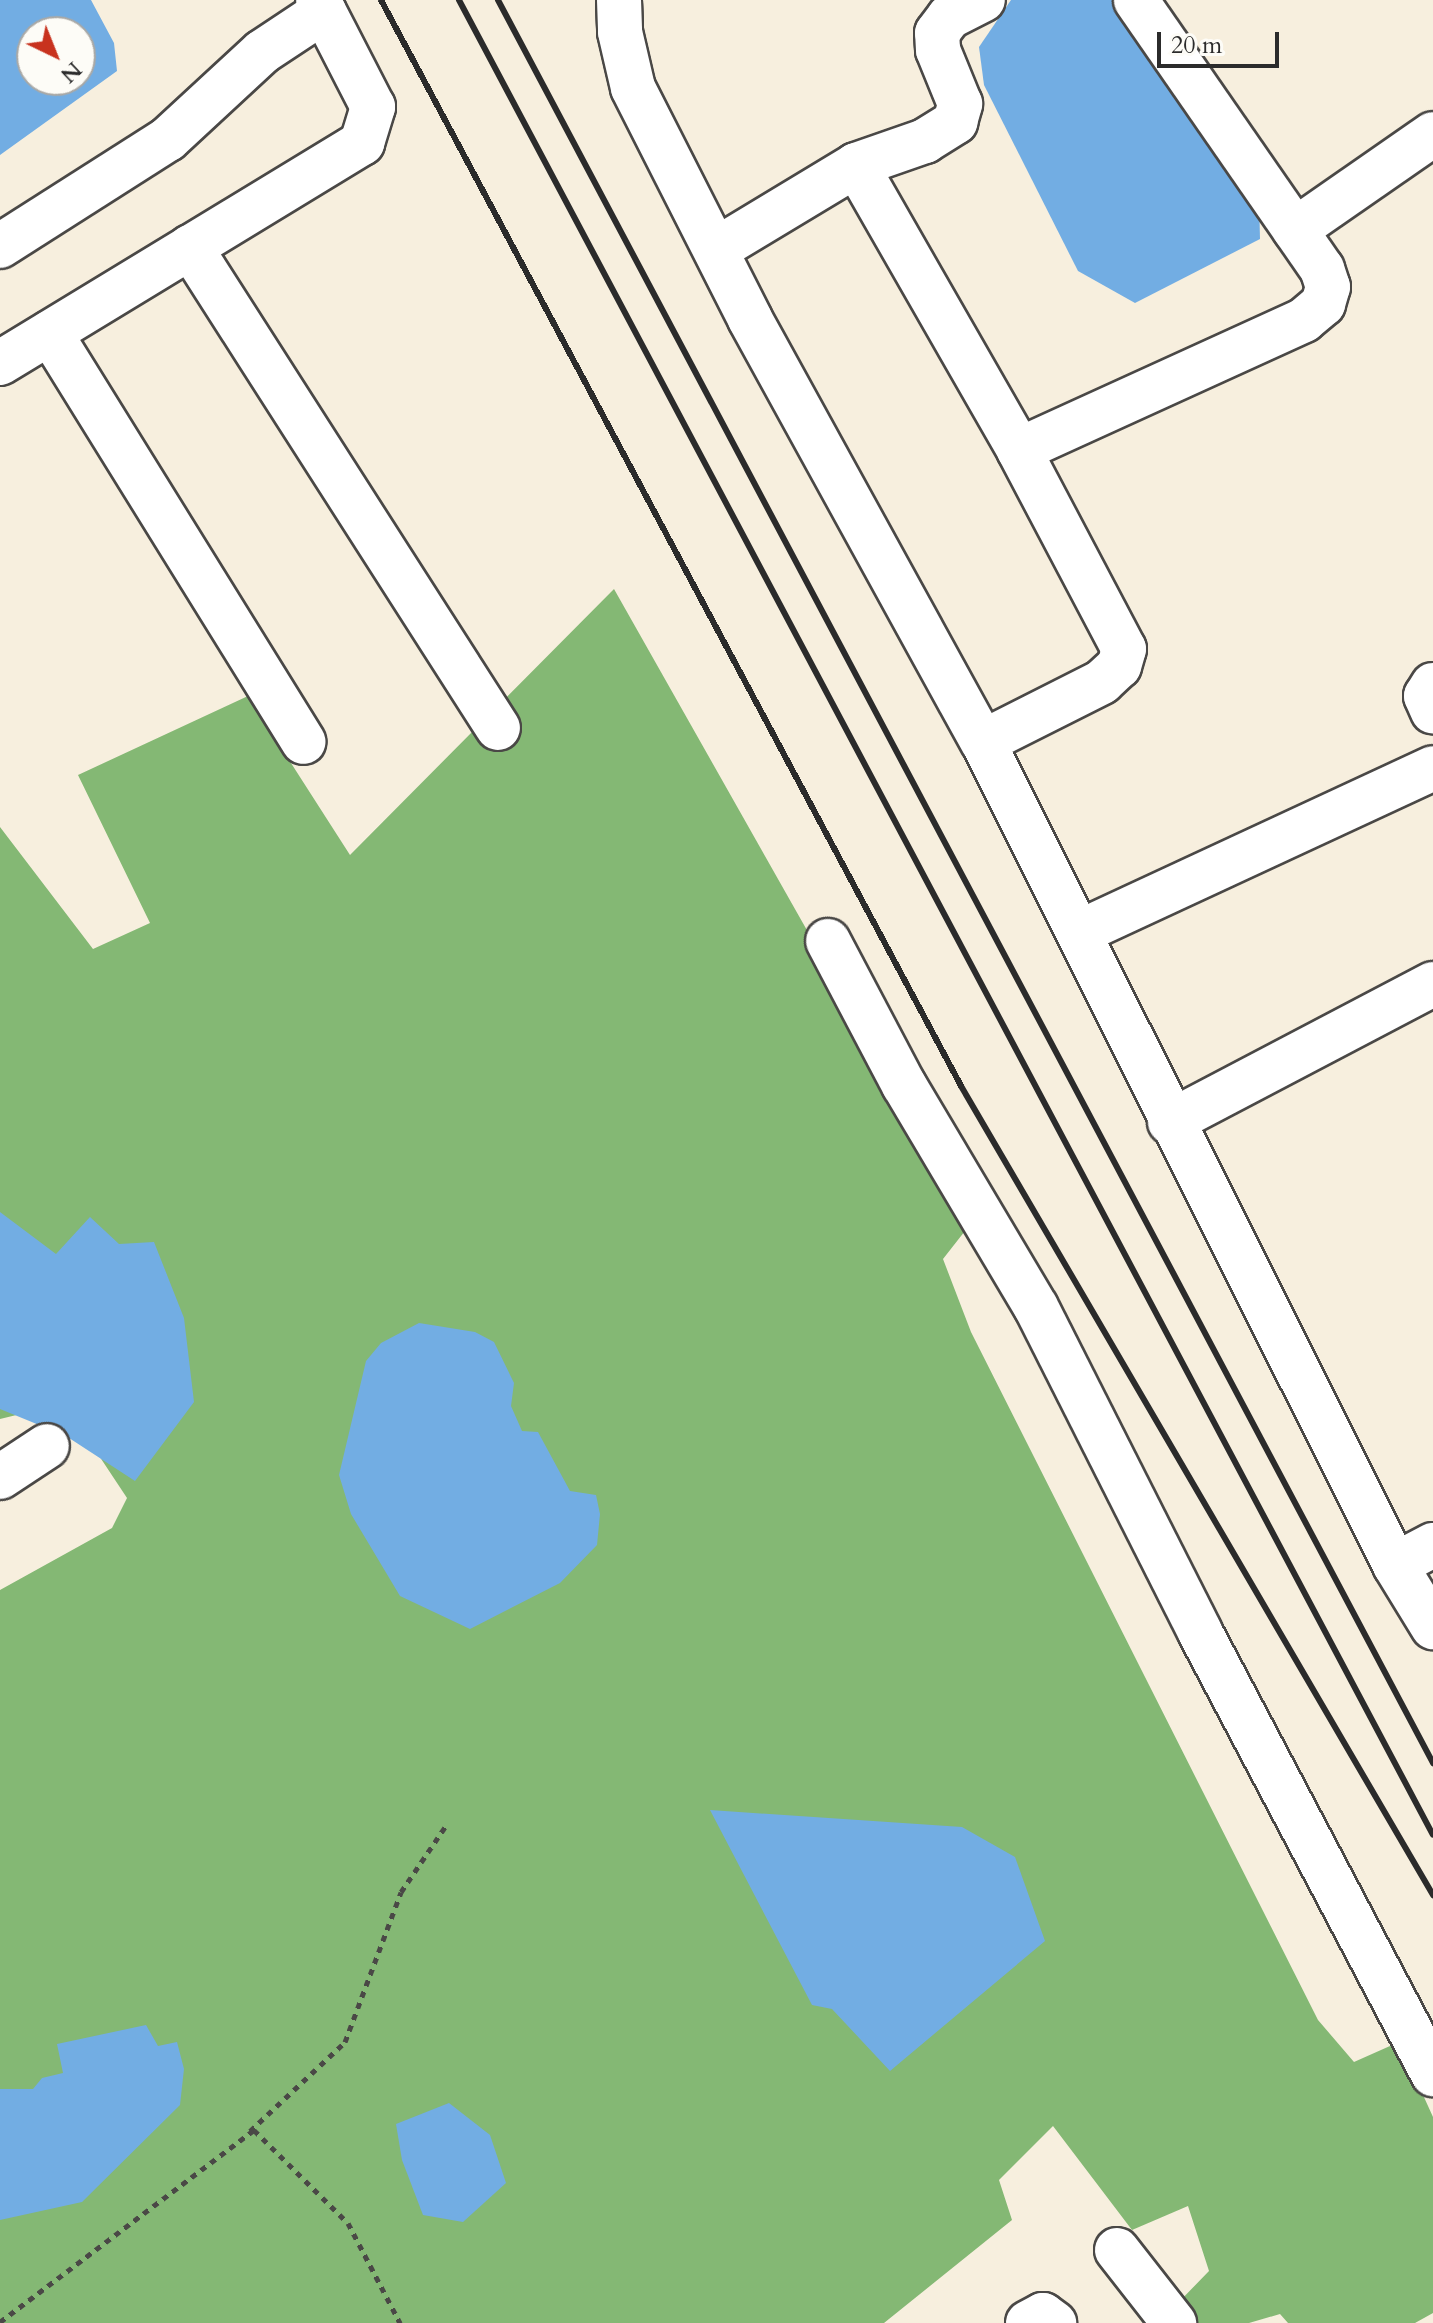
<!DOCTYPE html>
<style>
body{margin:0}
#map{position:relative;width:1433px;height:2323px;overflow:hidden;background:#f7efde;font-family:Cardo,serif}
div>[style]{position:absolute}
.forest>*{inset:0;background:#84b874}
.water>*{inset:0;background:#72ade3}
.path>*{height:5px;margin-top:-2.5px;transform-origin:0;background:repeating-linear-gradient(90deg,#4a4846 0 6px,transparent 0 12px)}
.roads{filter:drop-shadow(2px 0 #4a4846) drop-shadow(-2px 0 #4a4846) drop-shadow(0 2px #4a4846) drop-shadow(0 -2px #4a4846)}
.minor>*{height:44px;margin:-22px;padding:0 22px;transform-origin:22px;border-radius:22px;background:#fff}
.rail>*{height:6px;margin:-3px;padding:0 3px;transform-origin:3px;border-radius:3px;background:#2b2b2b}
span{translate:-50% -50%;white-space:nowrap;text-align:center;line-height:1.15;-webkit-text-stroke:6px #fdfcf7;paint-order:stroke}
.north{position:absolute;left:16px;top:16px;width:80px;height:80px;box-sizing:border-box;background:#fdfcf7;border:2px solid #a9a8a5;border-radius:50%;rotate:137deg;font-size:22px;font-weight:700;line-height:32px;text-align:center;color:#2b2b2b}
.north::after{content:'';display:block;margin:auto;width:28px;height:36px;background:#c8321e;clip-path:polygon(50% 0,100% 100%,50% 72%,0 100%)}
.scale{position:absolute;left:1157px;top:32px;width:122px;height:36px;box-sizing:border-box;border:4px solid #2b2b2b;border-top:0;padding-left:10px;font-size:24px;line-height:28px;white-space:nowrap;color:#2b2b2b;-webkit-text-stroke:6px #fdfcf7;paint-order:stroke}
</style>
<div id="map">
<div class="forest">
<div style="clip-path:polygon(614px 589px,972px 1222px,943px 1259px,971px 1332px,1318px 2020px,1354px 2062px,1399px 2042px,1433px 2117px,1433px 2313px,1415px 2323px,1288px 2323px,1280px 2314px,1249px 2323px,1194px 2323px,1176px 2305px,1209px 2271px,1188px 2206px,1132px 2230px,1053px 2126px,999px 2180px,1012px 2220px,884px 2323px,0 2323px,0 1590px,112px 1528px,127px 1498px,78px 1424px,33px 1411px,0 1419px,0 827px,93px 949px,150px 923px,78px 775px,248px 696px,350px 855px)"></div>
</div>
<div class="water">
<div style="clip-path:polygon(evenodd,0 0,91px 0,114px 43px,117px 71px,0 155px,0 0,32px 32px,80px 32px,80px 80px,32px 80px,32px 32px)"></div>
<div style="clip-path:polygon(1011px 0,1123px 0,1259px 198px,1260px 239px,1135px 303px,1078px 271px,984px 85px,979px 47px)"></div>
<div style="clip-path:polygon(0 1212px,56px 1254px,90px 1217px,119px 1244px,154px 1242px,184px 1318px,194px 1402px,135px 1481px,66px 1436px,0 1409px)"></div>
<div style="clip-path:polygon(419px 1323px,475px 1332px,494px 1342px,514px 1383px,511px 1406px,522px 1431px,538px 1432px,570px 1491px,596px 1495px,600px 1514px,597px 1545px,560px 1583px,470px 1629px,400px 1596px,351px 1514px,339px 1475px,366px 1361px,381px 1343px)"></div>
<div style="clip-path:polygon(710px 1810px,962px 1827px,1015px 1857px,1045px 1941px,890px 2071px,832px 2009px,812px 2005px)"></div>
<div style="clip-path:polygon(146px 2025px,158px 2046px,177px 2042px,184px 2069px,180px 2105px,82px 2202px,0 2220px,0 2089px,33px 2089px,42px 2078px,63px 2073px,57px 2044px)"></div>
<div style="clip-path:polygon(449px 2103px,490px 2135px,506px 2183px,463px 2222px,423px 2215px,402px 2160px,396px 2124px)"></div>
</div>
<div class="path">
<div style="left:250px;top:2131px;width:130px;rotate:-43.1deg"></div>
<div style="left:345px;top:2042px;width:160px;rotate:-69.5deg"></div>
<div style="left:401px;top:1892px;width:82px;rotate:-55.9deg"></div>
<div style="left:0;top:2322px;width:318px;rotate:-37.1deg"></div>
<div style="left:254px;top:2130px;width:132px;rotate:44.7deg"></div>
<div style="left:348px;top:2223px;width:113px;rotate:62.5deg"></div>
</div>
<div class="roads">
<div class="minor">
<div style="left:619px;top:0;width:32px;rotate:88deg"></div>
<div style="left:620px;top:32px;width:57px;rotate:76.9deg"></div>
<div style="left:633px;top:88px;width:259px;rotate:63.1deg"></div>
<div style="left:750px;top:319px;width:483px;rotate:61.2deg"></div>
<div style="left:983px;top:742px;width:920px;rotate:63.41deg"></div>
<div style="left:1395px;top:1565px;width:73px;rotate:58.5deg"></div>
<div style="left:856px;top:165px;width:328px;rotate:60.2deg"></div>
<div style="left:1019px;top:450px;width:225px;rotate:62.2deg"></div>
<div style="left:1124px;top:649px;width:18px;rotate:106deg"></div>
<div style="left:1119px;top:666px;width:23px;rotate:137deg"></div>
<div style="left:1102px;top:682px;width:133px;rotate:153.2deg"></div>
<div style="left:1295px;top:230px;width:168px;rotate:-34.8deg"></div>
<div style="left:0;top:246px;width:199px;rotate:-32.5deg"></div>
<div style="left:168px;top:139px;width:128px;rotate:-42.8deg"></div>
<div style="left:262px;top:52px;width:74px;rotate:-33.5deg"></div>
<div style="left:190px;top:247px;width:571px;rotate:57.37deg"></div>
<div style="left:717px;top:249px;width:162px;rotate:-31.1deg"></div>
<div style="left:856px;top:165px;width:73px;rotate:-19.2deg"></div>
<div style="left:925px;top:141px;width:36px;rotate:-32deg"></div>
<div style="left:955px;top:122px;width:19px;rotate:-74deg"></div>
<div style="left:960px;top:104px;width:58px;rotate:-112.2deg"></div>
<div style="left:938px;top:50px;width:17px;rotate:-93deg"></div>
<div style="left:937px;top:33px;width:20px;rotate:-53deg"></div>
<div style="left:949px;top:17px;width:38px;rotate:-27deg"></div>
<div style="left:50px;top:333px;width:481px;rotate:58.2deg"></div>
<div style="left:0;top:363px;width:424px;rotate:-31.3deg"></div>
<div style="left:362px;top:143px;width:38px;rotate:-73deg"></div>
<div style="left:373px;top:107px;width:120px;rotate:-117.2deg"></div>
<div style="left:1019px;top:450px;width:313px;rotate:-24.5deg"></div>
<div style="left:1304px;top:320px;width:25px;rotate:-40deg"></div>
<div style="left:1323px;top:304px;width:18px;rotate:-74deg"></div>
<div style="left:1328px;top:287px;width:19px;rotate:-108deg"></div>
<div style="left:1322px;top:269px;width:327px;rotate:-124.7deg"></div>
<div style="left:1433px;top:685px;width:13px;rotate:122deg"></div>
<div style="left:1426px;top:696px;width:17px;rotate:66deg"></div>
<div style="left:1080px;top:932px;width:389px;rotate:-24.9deg"></div>
<div style="left:828px;top:941px;width:163px;rotate:62.2deg"></div>
<div style="left:904px;top:1085px;width:258px;rotate:59.3deg"></div>
<div style="left:1036px;top:1307px;width:364px;rotate:63.2deg"></div>
<div style="left:1200px;top:1632px;width:500px;rotate:62.2deg"></div>
<div style="left:1170px;top:1122px;width:297px;rotate:-27.7deg"></div>
<div style="left:0;top:1477px;width:56px;rotate:-33.4deg"></div>
<div style="left:1395px;top:1565px;width:43px;rotate:-27.8deg"></div>
<div style="left:1117px;top:2250px;width:93px;rotate:52deg"></div>
<div style="left:1028px;top:2323px;width:17px;rotate:-28deg"></div>
<div style="left:1043px;top:2315px;width:14px;rotate:36deg"></div>
</div>
</div>
<div class="rail">
<div style="left:381px;top:0;width:1231px;rotate:61.89deg"></div>
<div style="left:961px;top:1086px;width:937px;rotate:59.74deg"></div>
<div style="left:459px;top:0;width:2077px;rotate:62.04deg"></div>
<div style="left:498px;top:0;width:1996px;rotate:62.06deg"></div>
</div>
<div class="north">N</div>
<div class="scale">20 m</div>
</div>
